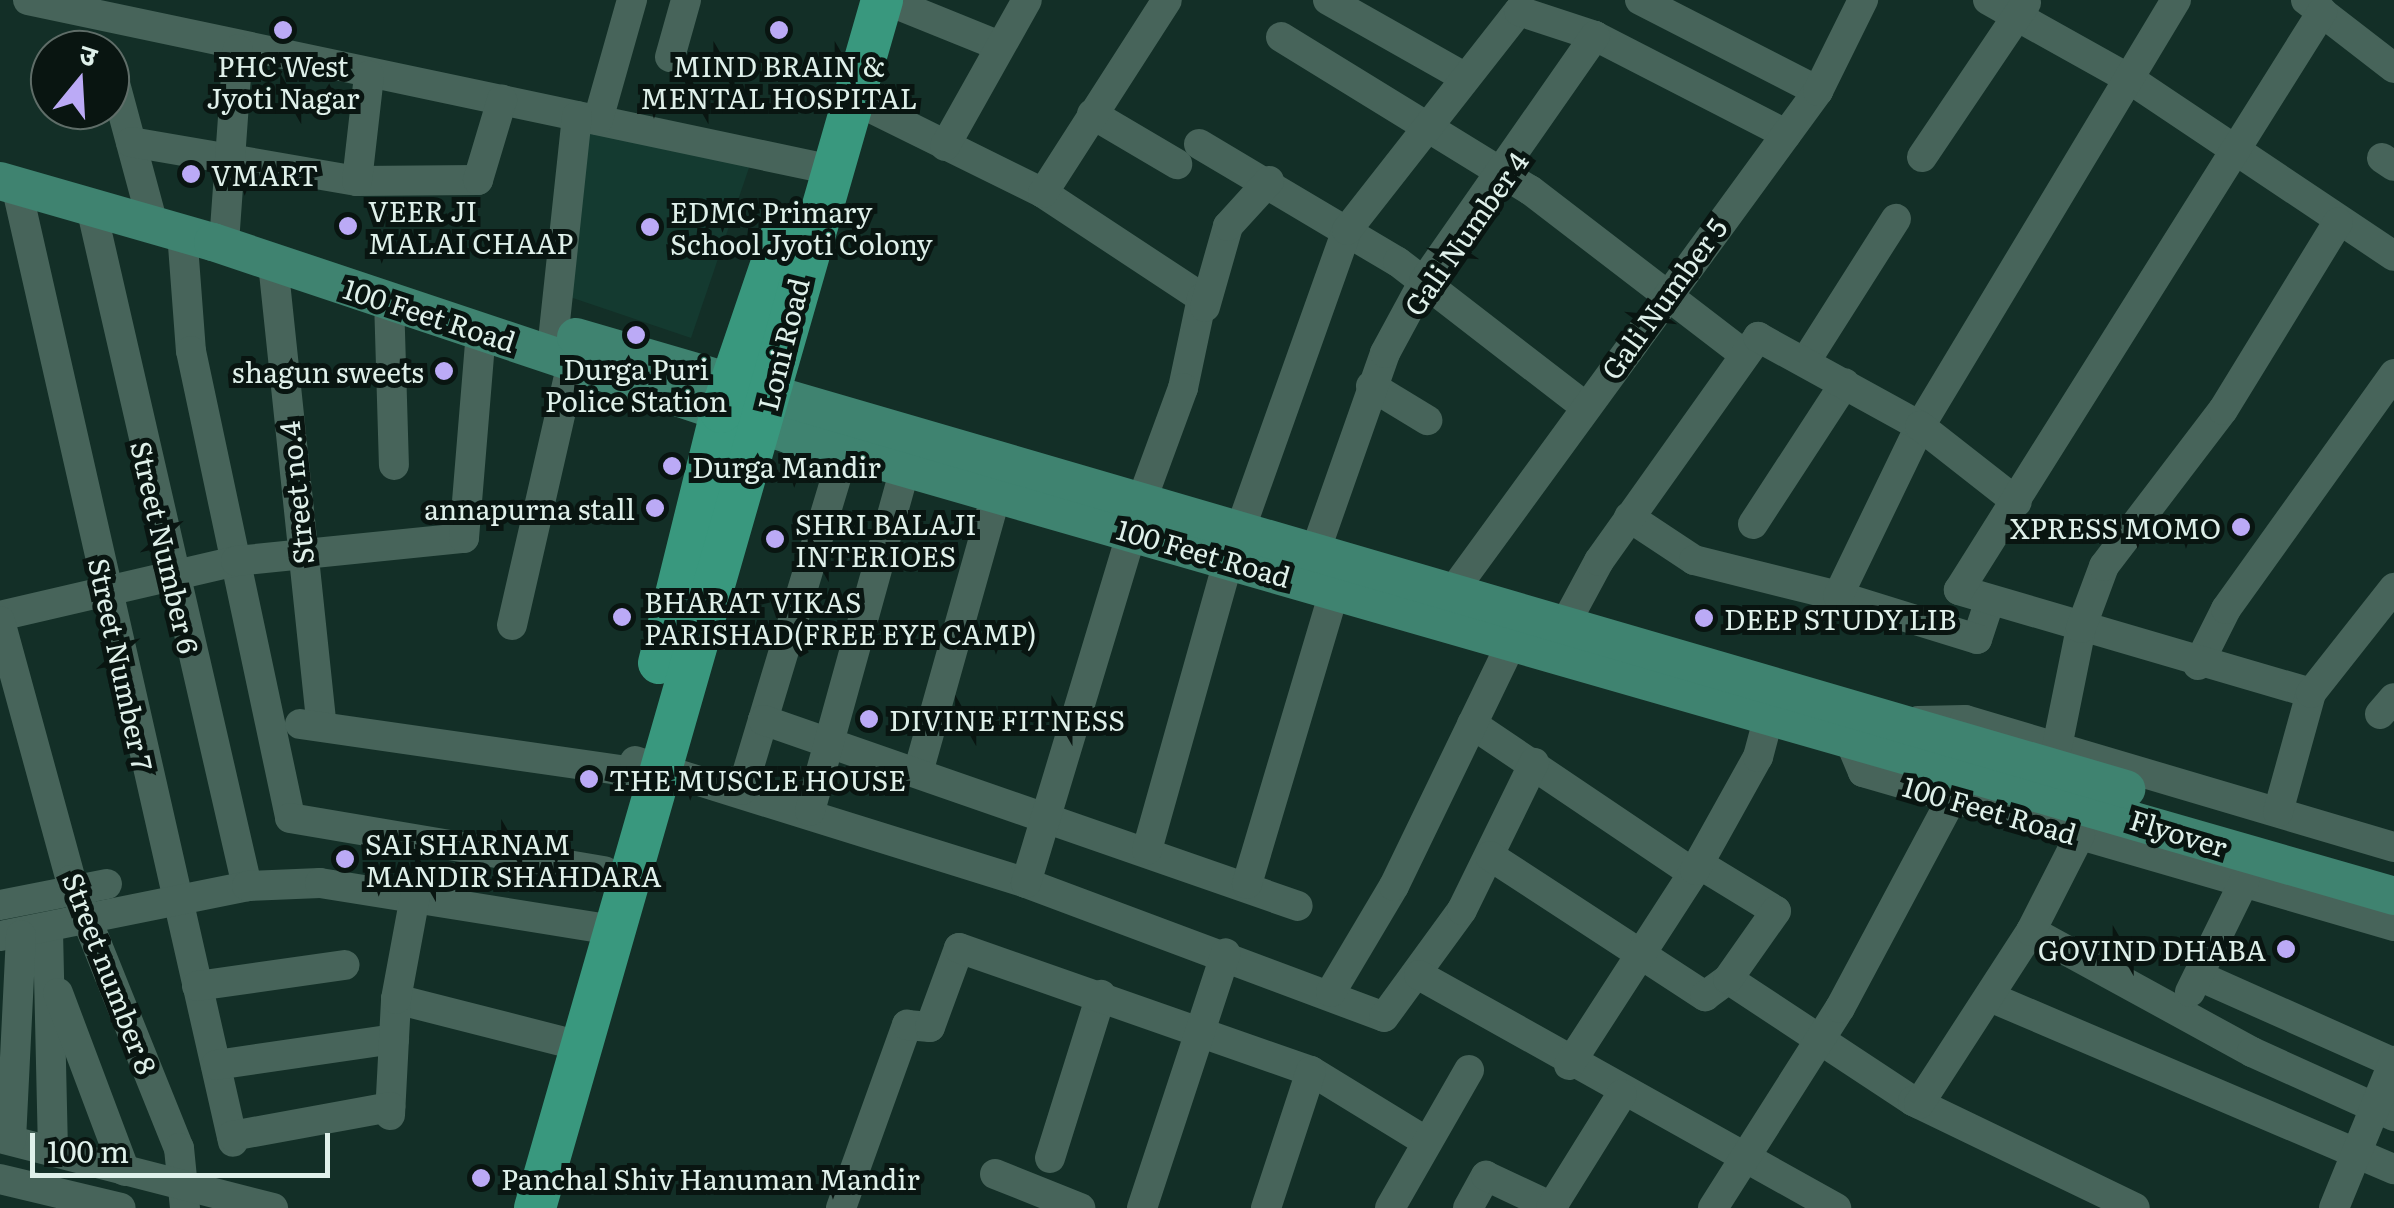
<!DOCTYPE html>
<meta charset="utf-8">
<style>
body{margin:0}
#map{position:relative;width:2394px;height:1208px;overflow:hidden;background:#132f27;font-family:Literata,"Noto Sans Devanagari",serif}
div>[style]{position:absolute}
.built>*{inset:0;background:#143a30}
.minor>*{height:30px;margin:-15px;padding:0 15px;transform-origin:15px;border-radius:15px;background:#47645a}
.major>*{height:38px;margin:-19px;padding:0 19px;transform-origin:19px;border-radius:19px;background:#3f8370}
.highway>*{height:42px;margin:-21px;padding:0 21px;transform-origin:21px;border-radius:21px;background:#39987e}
.dots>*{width:28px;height:28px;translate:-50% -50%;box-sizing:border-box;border:5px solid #091511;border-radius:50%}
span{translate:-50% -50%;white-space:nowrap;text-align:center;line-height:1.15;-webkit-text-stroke:10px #091511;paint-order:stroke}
.poi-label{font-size:28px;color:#dff0ea}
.left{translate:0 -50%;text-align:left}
.right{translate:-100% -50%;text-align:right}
.street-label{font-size:28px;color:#dff0ea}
.north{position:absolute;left:30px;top:30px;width:100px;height:100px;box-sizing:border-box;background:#091511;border:2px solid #5f6d68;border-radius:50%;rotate:18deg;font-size:28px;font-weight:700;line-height:40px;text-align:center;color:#dff0ea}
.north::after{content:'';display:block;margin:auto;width:35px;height:45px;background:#bbaaf6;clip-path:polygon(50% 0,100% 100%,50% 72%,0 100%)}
.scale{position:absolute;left:30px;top:1133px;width:300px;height:45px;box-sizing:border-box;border:5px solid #dff0ea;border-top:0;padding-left:12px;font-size:30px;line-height:35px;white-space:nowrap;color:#dff0ea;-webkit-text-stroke:8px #091511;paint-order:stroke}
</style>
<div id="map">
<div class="built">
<div style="clip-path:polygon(584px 130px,752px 159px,691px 338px,561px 294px)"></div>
</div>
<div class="minor">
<div style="left:28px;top:0;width:818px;rotate:11.93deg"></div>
<div style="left:886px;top:0;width:123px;rotate:22deg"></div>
<div style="left:1328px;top:0;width:156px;rotate:29.5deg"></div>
<div style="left:1640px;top:0;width:200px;rotate:27.1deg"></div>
<div style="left:1988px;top:0;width:164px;rotate:29.2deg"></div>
<div style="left:2131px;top:80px;width:316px;rotate:33.8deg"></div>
<div style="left:2306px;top:0;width:111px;rotate:37.7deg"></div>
<div style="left:1281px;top:37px;width:292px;rotate:31.6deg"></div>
<div style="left:1530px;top:190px;width:270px;rotate:37.5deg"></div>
<div style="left:670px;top:57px;width:59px;rotate:-74.3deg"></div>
<div style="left:110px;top:65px;width:165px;rotate:74.9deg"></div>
<div style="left:865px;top:105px;width:199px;rotate:26.3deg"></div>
<div style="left:1043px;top:193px;width:191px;rotate:33.4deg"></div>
<div style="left:1202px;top:298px;width:92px;rotate:101.9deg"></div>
<div style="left:1183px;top:388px;width:121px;rotate:110.2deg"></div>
<div style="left:1092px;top:114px;width:99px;rotate:30.5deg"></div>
<div style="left:598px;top:120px;width:125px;rotate:-74.2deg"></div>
<div style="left:131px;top:142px;width:229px;rotate:9.8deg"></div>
<div style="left:357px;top:181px;width:121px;rotate:-0.5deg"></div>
<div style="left:478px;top:180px;width:84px;rotate:-73.3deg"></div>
<div style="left:1199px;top:144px;width:231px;rotate:30.7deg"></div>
<div style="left:1398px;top:262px;width:235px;rotate:37.7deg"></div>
<div style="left:945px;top:146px;width:167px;rotate:-60.7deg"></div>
<div style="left:1922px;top:157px;width:186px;rotate:-56deg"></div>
<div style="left:2382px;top:158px;width:14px;rotate:34deg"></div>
<div style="left:357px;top:181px;width:106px;rotate:-83.5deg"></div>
<div style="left:16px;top:185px;width:981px;rotate:77.22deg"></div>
<div style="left:1043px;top:193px;width:229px;rotate:-57.3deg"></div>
<div style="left:91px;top:207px;width:697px;rotate:77.06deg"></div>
<div style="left:225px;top:229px;width:180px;rotate:-85.9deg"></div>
<div style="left:182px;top:232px;width:119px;rotate:85.7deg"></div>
<div style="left:191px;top:351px;width:477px;rotate:78deg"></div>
<div style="left:290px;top:818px;width:319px;rotate:9.6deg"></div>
<div style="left:273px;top:263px;width:462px;rotate:84deg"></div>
<div style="left:389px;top:299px;width:166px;rotate:88.3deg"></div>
<div style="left:1205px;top:307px;width:84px;rotate:-74.1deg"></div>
<div style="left:1228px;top:226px;width:61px;rotate:-47.7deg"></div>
<div style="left:554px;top:331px;width:216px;rotate:-83.9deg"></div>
<div style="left:1807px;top:359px;width:166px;rotate:-57.6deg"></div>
<div style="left:1371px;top:386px;width:66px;rotate:31.3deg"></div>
<div style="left:1629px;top:517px;width:78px;rotate:33.5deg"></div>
<div style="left:1694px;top:560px;width:148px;rotate:14deg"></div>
<div style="left:1753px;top:524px;width:168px;rotate:-56.9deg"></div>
<div style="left:1239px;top:533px;width:322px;rotate:-70.4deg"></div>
<div style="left:1347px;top:230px;width:278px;rotate:-51.9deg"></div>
<div style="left:1519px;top:11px;width:80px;rotate:18.2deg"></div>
<div style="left:1595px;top:36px;width:215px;rotate:27.2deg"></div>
<div style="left:1315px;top:552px;width:211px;rotate:-70.6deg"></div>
<div style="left:1385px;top:353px;width:82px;rotate:-61.6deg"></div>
<div style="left:1424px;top:281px;width:299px;rotate:-55.1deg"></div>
<div style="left:1453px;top:591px;width:619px;rotate:-53.87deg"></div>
<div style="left:1818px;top:91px;width:102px;rotate:-63.7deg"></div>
<div style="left:1990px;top:600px;width:41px;rotate:108.4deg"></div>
<div style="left:1977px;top:639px;width:145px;rotate:-162.8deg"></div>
<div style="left:1838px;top:596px;width:189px;rotate:-64.2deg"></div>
<div style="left:1920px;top:426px;width:497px;rotate:-59deg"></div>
<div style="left:0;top:616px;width:242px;rotate:-13.1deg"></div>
<div style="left:236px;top:561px;width:229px;rotate:-5.8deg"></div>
<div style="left:464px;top:538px;width:209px;rotate:-85.3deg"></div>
<div style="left:0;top:621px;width:269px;rotate:74.7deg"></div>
<div style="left:71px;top:880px;width:289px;rotate:68.1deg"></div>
<div style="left:179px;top:1148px;width:60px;rotate:84.3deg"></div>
<div style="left:512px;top:625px;width:254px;rotate:-77.1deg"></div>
<div style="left:1564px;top:626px;width:74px;rotate:-61.7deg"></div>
<div style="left:1599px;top:561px;width:275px;rotate:-54.6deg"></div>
<div style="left:1758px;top:337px;width:185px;rotate:28.8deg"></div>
<div style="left:1920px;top:426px;width:123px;rotate:38.1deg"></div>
<div style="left:2198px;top:665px;width:63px;rotate:-63.4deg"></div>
<div style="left:2226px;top:609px;width:289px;rotate:-54.4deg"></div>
<div style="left:2311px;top:693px;width:367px;rotate:-163.7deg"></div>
<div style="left:1959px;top:590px;width:683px;rotate:-57.87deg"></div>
<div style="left:2380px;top:714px;width:21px;rotate:-49deg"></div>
<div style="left:763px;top:720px;width:283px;rotate:-73.2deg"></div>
<div style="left:1918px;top:721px;width:47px;rotate:-1.2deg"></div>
<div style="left:1965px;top:720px;width:447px;rotate:16.5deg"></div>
<div style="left:300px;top:724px;width:336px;rotate:8.2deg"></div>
<div style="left:1472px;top:724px;width:267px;rotate:34deg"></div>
<div style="left:1849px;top:739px;width:36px;rotate:67deg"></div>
<div style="left:1863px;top:772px;width:553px;rotate:16.17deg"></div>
<div style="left:2057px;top:747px;width:121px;rotate:-78.6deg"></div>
<div style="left:2081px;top:628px;width:66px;rotate:-69.6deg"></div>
<div style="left:2104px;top:566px;width:196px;rotate:-52.7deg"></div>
<div style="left:2223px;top:410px;width:220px;rotate:-58.5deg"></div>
<div style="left:635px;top:761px;width:410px;rotate:17.3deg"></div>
<div style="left:1026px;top:883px;width:382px;rotate:20.5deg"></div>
<div style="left:1384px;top:1017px;width:132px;rotate:-53.9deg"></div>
<div style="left:1462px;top:910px;width:164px;rotate:-63.9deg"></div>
<div style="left:919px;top:769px;width:288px;rotate:-74.3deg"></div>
<div style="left:742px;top:790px;width:73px;rotate:-73.3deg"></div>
<div style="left:763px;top:720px;width:566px;rotate:19.17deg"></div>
<div style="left:810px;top:811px;width:358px;rotate:-74.5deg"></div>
<div style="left:2278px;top:812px;width:123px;rotate:-74.5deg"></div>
<div style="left:2311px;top:693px;width:134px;rotate:-51.7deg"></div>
<div style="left:1147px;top:850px;width:303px;rotate:-74.3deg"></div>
<div style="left:1490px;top:856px;width:257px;rotate:33.1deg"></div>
<div style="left:1705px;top:996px;width:29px;rotate:-36deg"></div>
<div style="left:1728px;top:979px;width:222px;rotate:33.4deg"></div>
<div style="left:1913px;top:1101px;width:246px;rotate:25.7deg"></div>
<div style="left:1699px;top:864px;width:90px;rotate:31.4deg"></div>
<div style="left:1776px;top:911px;width:83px;rotate:125.2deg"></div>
<div style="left:1026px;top:883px;width:368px;rotate:-73.2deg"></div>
<div style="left:1247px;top:884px;width:308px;rotate:-73.4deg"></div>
<div style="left:0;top:905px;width:109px;rotate:-11.1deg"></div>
<div style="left:48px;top:931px;width:219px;rotate:88.7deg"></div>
<div style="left:2031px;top:931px;width:252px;rotate:28.7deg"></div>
<div style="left:2252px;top:1052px;width:156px;rotate:24.3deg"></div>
<div style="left:0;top:936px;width:252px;rotate:-11.4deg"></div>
<div style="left:247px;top:886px;width:73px;rotate:-2.4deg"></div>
<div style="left:320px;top:883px;width:296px;rotate:9.1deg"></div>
<div style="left:1419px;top:975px;width:478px;rotate:29.2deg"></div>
<div style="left:2199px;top:976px;width:214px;rotate:24deg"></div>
<div style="left:197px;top:986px;width:149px;rotate:-8.1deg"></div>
<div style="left:1331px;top:992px;width:123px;rotate:-59.3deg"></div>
<div style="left:1394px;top:886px;width:271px;rotate:-64.2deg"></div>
<div style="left:2190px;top:992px;width:123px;rotate:-63.9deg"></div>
<div style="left:58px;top:993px;width:190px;rotate:69.4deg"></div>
<div style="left:1990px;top:997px;width:439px;rotate:23.1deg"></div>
<div style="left:396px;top:999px;width:170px;rotate:14.3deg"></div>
<div style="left:216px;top:1065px;width:180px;rotate:-8.3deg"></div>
<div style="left:1569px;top:1065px;width:232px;rotate:-57.1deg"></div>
<div style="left:1695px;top:870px;width:129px;rotate:-60.9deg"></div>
<div style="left:1758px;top:757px;width:39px;rotate:-75deg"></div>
<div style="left:1919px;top:1104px;width:206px;rotate:-57.1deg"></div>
<div style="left:2031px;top:931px;width:108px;rotate:-63deg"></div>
<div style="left:390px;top:1115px;width:116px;rotate:-87deg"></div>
<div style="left:396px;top:999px;width:105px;rotate:-79.5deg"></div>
<div style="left:232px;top:1136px;width:161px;rotate:-10.4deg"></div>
<div style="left:0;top:1138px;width:282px;rotate:14.4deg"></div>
<div style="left:11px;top:1140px;width:205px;rotate:-87.2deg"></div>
<div style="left:1050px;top:1158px;width:171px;rotate:-72.6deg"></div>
<div style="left:995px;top:1174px;width:92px;rotate:21.8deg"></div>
<div style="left:0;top:1179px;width:124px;rotate:13.5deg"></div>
<div style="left:841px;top:1208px;width:195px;rotate:-70.2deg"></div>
<div style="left:907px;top:1025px;width:23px;rotate:5deg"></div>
<div style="left:930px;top:1027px;width:84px;rotate:-69.8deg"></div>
<div style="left:959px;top:948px;width:373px;rotate:19.3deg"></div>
<div style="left:1311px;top:1071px;width:136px;rotate:31.5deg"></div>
<div style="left:1142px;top:1208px;width:268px;rotate:-71.8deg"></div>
<div style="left:1266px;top:1208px;width:144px;rotate:-71.8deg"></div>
<div style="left:1390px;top:1208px;width:159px;rotate:-60.2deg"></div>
<div style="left:1468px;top:1208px;width:37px;rotate:-61deg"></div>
<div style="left:1486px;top:1176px;width:75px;rotate:25.2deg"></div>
<div style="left:1551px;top:1208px;width:134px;rotate:-58.1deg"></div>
<div style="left:1713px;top:1208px;width:237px;rotate:-57.6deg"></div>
<div style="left:1840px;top:1008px;width:234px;rotate:-61.9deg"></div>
<div style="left:2334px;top:1208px;width:159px;rotate:-67.8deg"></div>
</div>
<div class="major">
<div style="left:0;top:181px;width:222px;rotate:16deg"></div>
<div style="left:213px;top:242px;width:608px;rotate:18.49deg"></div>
<div style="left:790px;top:435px;width:1669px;rotate:16.03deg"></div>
<div style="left:576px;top:337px;width:1615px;rotate:16.26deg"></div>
</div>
<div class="highway">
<div style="left:659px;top:663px;width:259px;rotate:-76.1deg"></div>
<div style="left:721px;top:412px;width:195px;rotate:-71.2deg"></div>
<div style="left:535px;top:1208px;width:1257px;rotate:-73.97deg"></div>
</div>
<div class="dots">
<div style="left:283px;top:30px;background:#bbaaf6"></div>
<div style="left:779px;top:30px;background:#bbaaf6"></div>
<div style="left:191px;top:174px;background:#bbaaf6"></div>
<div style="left:348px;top:226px;background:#bbaaf6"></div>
<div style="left:650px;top:227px;background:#bbaaf6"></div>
<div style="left:636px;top:335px;background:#bbaaf6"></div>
<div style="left:444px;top:371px;background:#bbaaf6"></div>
<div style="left:672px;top:466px;background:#bbaaf6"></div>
<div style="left:655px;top:508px;background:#bbaaf6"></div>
<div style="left:2241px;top:527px;background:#bbaaf6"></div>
<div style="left:775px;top:539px;background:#bbaaf6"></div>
<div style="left:622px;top:617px;background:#bbaaf6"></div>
<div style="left:1704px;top:618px;background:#bbaaf6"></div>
<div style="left:869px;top:719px;background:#bbaaf6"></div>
<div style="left:589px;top:779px;background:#bbaaf6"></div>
<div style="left:345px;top:859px;background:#bbaaf6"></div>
<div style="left:2286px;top:949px;background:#bbaaf6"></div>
<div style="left:481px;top:1178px;background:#bbaaf6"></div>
</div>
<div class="poi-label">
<span style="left:283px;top:81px">PHC West<br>Jyoti Nagar</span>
<span style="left:779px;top:81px">MIND BRAIN &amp;<br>MENTAL HOSPITAL</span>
<span class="left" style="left:211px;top:174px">VMART</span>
<span class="left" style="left:368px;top:226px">VEER JI<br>MALAI CHAAP</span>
<span class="left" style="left:670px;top:227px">EDMC Primary<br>School Jyoti Colony</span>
<span style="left:636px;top:384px">Durga Puri<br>Police Station</span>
<span class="right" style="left:424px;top:371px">shagun sweets</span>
<span class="left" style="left:692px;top:466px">Durga Mandir</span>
<span class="right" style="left:635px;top:508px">annapurna stall</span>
<span class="left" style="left:795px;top:539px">SHRI BALAJI<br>INTERIOES</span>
<span class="right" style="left:2221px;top:527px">XPRESS MOMO</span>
<span class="left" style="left:644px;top:617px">BHARAT VIKAS<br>PARISHAD(FREE EYE CAMP)</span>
<span class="left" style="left:1724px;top:618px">DEEP STUDY LIB</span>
<span class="left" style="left:889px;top:719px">DIVINE FITNESS</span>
<span class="left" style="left:609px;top:779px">THE MUSCLE HOUSE</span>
<span class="left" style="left:365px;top:859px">SAI SHARNAM<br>MANDIR SHAHDARA</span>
<span class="right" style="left:2266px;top:949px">GOVIND DHABA</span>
<span class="left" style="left:501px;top:1178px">Panchal Shiv Hanuman Mandir</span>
</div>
<div class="street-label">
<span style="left:1465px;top:233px;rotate:-55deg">Gali Number 4</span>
<span style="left:1663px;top:298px;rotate:-54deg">Gali Number 5</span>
<span style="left:430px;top:314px;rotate:18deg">100 Feet Road</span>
<span style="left:782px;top:344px;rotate:-76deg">Loni Road</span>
<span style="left:295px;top:493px;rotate:-96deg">Street no.4</span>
<span style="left:166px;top:547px;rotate:77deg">Street Number 6</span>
<span style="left:1204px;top:552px;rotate:16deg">100 Feet Road</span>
<span style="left:122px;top:664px;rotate:78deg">Street Number 7</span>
<span style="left:1990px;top:809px;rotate:16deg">100 Feet Road</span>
<span style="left:2179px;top:832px;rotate:17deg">Flyover</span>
<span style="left:111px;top:973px;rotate:69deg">Street number 8</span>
</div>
<div class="north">उ</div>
<div class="scale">100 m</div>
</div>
